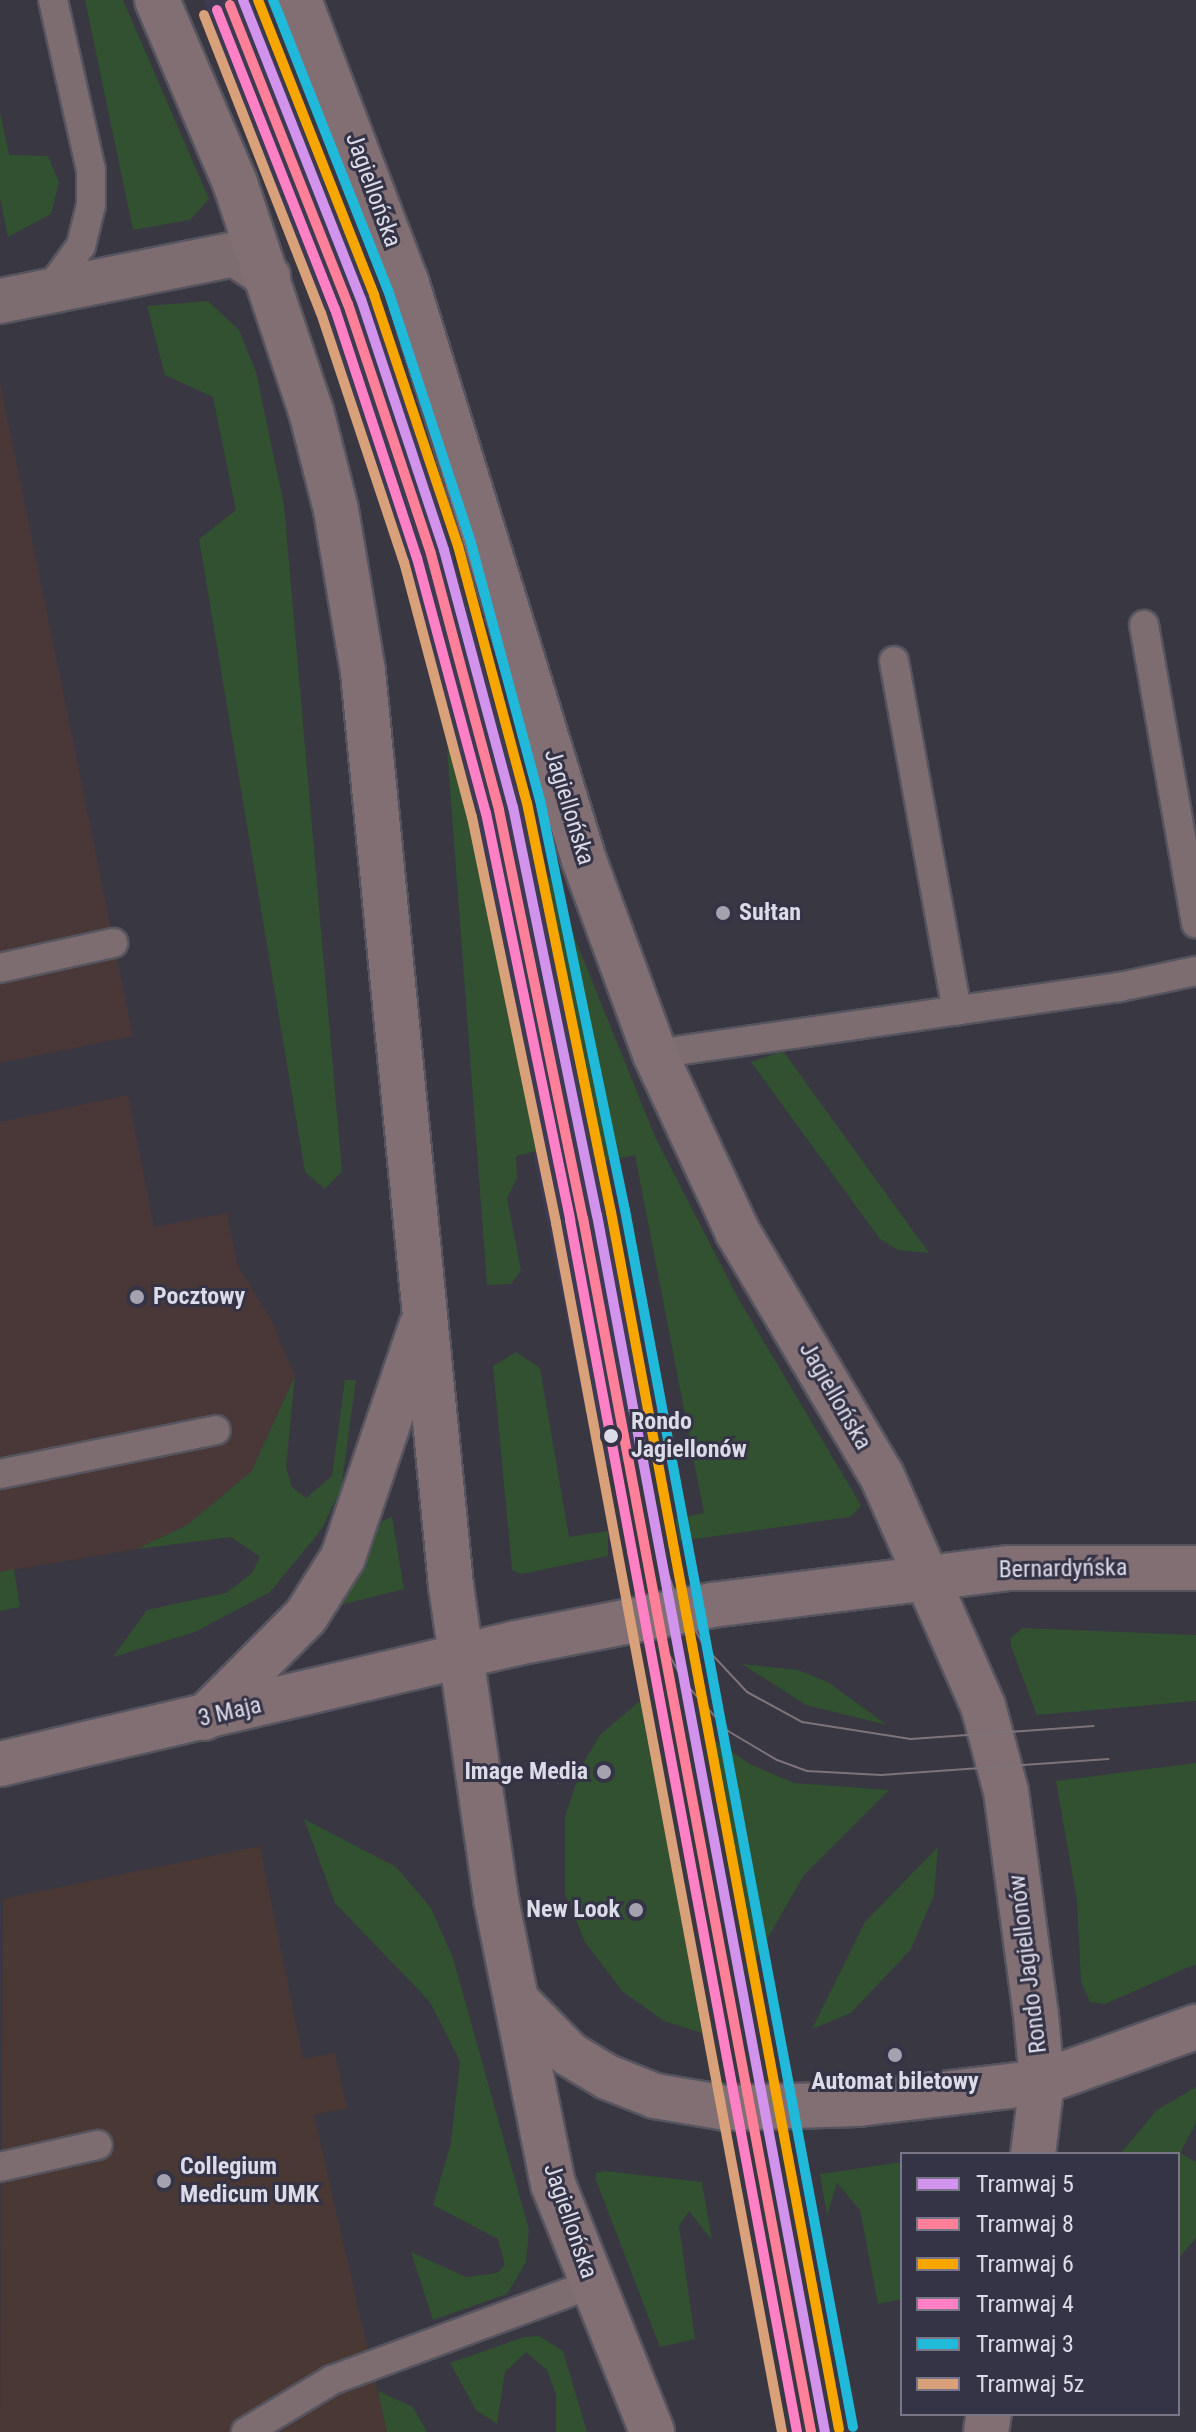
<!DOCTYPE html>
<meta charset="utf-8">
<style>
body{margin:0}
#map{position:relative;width:1196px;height:2432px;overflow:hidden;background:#383742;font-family:"Roboto Condensed",sans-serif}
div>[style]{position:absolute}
.commercial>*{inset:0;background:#493837}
.built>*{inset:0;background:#3d3a52}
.education>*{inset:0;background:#493834}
.green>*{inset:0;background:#325131}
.roads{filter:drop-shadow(2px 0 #56555f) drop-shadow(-2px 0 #56555f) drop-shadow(0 2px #56555f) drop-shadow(0 -2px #56555f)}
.lane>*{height:28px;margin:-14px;padding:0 14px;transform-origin:14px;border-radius:14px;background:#7e6d70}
.street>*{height:44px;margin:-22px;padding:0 22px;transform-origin:22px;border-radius:22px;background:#7e6d70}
.secondary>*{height:44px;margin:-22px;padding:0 22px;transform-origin:22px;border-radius:22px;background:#816f73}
.tram>*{height:2px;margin:-1px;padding:0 1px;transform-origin:1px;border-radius:1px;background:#7e7378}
.tram-1>*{height:10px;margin:-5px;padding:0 5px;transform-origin:5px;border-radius:5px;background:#d193ec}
.tram-2>*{height:10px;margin:-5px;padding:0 5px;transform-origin:5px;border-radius:5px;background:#ff8098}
.tram-3>*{height:10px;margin:-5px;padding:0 5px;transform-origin:5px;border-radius:5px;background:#f7a600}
.tram-4>*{height:10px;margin:-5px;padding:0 5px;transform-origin:5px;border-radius:5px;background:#ff80c5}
.tram-5>*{height:10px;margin:-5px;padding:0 5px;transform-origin:5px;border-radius:5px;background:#20b9da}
.tram-6>*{height:10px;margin:-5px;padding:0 5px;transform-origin:5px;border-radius:5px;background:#d9a179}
.dots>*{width:22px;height:22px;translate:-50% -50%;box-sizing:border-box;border:4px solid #353346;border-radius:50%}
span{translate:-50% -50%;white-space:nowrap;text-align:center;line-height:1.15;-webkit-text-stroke:6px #353346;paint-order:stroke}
.street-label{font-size:24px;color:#dcdbe8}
.poi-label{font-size:24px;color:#dcdbe8;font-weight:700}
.left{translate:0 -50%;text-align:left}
.right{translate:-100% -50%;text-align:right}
.stop-label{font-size:24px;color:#dcdbe8;font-weight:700}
.legend{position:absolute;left:900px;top:2152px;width:280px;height:264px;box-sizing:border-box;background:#353346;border:2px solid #787687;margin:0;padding:10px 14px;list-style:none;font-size:24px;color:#dcdbe8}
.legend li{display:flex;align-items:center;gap:16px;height:40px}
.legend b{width:40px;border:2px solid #787687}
</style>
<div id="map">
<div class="commercial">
<div style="clip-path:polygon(0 381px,133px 1036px,0 1063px)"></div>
<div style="clip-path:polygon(128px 1095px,154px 1227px,227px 1213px,238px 1266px,271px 1319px,295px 1376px,251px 1472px,187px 1525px,137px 1549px,0 1572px,0 1122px)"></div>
</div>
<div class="built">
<div style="clip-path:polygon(203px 0,251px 0,380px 323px,434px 490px,544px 881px,656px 1457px,597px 1468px,436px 674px,390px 505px,335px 340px)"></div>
</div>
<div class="education">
<div style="clip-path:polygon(260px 1846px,303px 2059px,335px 2053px,347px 2108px,314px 2115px,387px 2432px,0 2432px,3px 1899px)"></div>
</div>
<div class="green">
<div style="clip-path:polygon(85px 0,123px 0,209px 199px,190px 220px,133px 230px)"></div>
<div style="clip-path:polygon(0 112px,9px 155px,48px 156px,59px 182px,51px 214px,8px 237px,0 198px)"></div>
<div style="clip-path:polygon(208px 301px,239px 330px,256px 372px,284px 505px,342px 1171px,325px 1189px,305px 1172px,199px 539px,236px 510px,213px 397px,165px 375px,147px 306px)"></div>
<div style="clip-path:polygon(447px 748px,456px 755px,537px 1151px,516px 1156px,517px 1178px,507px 1198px,521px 1270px,511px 1284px,487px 1285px)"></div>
<div style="clip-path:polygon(550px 877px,656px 1139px,738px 1298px,856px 1497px,861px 1506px,850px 1517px,680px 1541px,675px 1519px,704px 1513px,635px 1155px,600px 1162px,544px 881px)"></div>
<div style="clip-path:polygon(783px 1051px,929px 1253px,898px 1250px,880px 1239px,751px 1062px)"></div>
<div style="clip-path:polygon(516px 1352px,540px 1368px,569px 1537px,608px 1531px,608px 1556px,522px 1574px,512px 1570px,493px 1366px)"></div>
<div style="clip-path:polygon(295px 1376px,286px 1467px,292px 1487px,306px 1498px,332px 1476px,345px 1380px,356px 1380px,341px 1489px,321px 1530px,270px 1592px,195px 1632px,113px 1657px,147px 1610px,226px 1593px,252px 1573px,260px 1557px,231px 1537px,137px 1549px,187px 1525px,251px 1472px)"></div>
<div style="clip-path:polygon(392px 1517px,404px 1589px,340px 1605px,382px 1521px)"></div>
<div style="clip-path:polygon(14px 1569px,20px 1607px,0 1611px,0 1572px)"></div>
<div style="clip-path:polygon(1023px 1628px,1196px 1635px,1196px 1701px,1037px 1715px,1011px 1646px,1011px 1637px)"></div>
<div style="clip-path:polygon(742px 1664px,798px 1670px,828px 1682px,887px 1725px,806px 1705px)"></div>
<div style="clip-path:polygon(642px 1699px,702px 2033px,664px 2021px,622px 1991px,585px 1942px,565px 1894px,565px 1817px,582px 1765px,600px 1735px)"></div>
<div style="clip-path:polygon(706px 1735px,750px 1764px,794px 1783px,889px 1790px,804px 1875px,751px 1967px)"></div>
<div style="clip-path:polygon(1196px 1763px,1196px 1964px,1105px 2004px,1090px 2002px,1081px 1982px,1077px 1900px,1056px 1781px)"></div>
<div style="clip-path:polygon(304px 1819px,396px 1867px,431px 1908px,453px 1958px,529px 2230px,526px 2262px,507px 2294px,433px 2320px,411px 2252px,466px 2277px,497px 2273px,505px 2265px,498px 2239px,433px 2205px,451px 2143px,460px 2061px,430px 2002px,335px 1903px)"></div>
<div style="clip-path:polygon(938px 1847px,934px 1895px,911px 1949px,851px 2013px,812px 2029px,865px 1922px)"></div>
<div style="clip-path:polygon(1196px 2087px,1196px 2123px,1180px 2153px,1196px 2162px,1196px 2238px,1178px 2259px,1178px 2154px,1120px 2154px,1157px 2110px)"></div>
<div style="clip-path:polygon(902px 2162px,902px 2299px,878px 2304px,860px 2210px,837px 2183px,827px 2216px,820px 2174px)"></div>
<div style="clip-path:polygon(605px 2171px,702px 2182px,712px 2240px,689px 2211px,679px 2226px,695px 2339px,660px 2347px,596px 2180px,596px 2173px)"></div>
<div style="clip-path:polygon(524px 2337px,539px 2336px,563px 2351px,587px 2432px,556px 2432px,556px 2395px,547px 2370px,526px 2352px,505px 2372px,497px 2424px,476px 2410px,450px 2363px)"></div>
<div style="clip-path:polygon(378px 2391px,413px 2407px,427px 2432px,387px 2432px)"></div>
</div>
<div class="roads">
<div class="lane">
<div style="left:46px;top:294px;width:59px;rotate:-53.9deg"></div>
<div style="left:81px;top:246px;width:42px;rotate:-76.3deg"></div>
<div style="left:91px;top:205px;width:35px;rotate:-90deg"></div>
<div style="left:91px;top:170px;width:174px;rotate:-102.6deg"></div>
<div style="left:1144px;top:625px;width:303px;rotate:80.1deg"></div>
<div style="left:894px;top:661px;width:355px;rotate:79.8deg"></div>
<div style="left:0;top:968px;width:116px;rotate:-12.5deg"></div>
<div style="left:655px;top:1054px;width:470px;rotate:-8.2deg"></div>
<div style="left:1120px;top:987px;width:78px;rotate:-11.9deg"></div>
<div style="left:0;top:1474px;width:220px;rotate:-11.5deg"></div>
<div style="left:0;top:2167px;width:100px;rotate:-12.7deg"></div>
<div style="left:246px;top:2432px;width:100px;rotate:-31.2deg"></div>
<div style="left:332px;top:2380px;width:277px;rotate:-20.3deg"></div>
</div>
<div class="street">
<div style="left:0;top:301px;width:240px;rotate:-11.3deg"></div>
<div style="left:235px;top:254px;width:40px;rotate:34deg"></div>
</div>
<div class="secondary">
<div style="left:157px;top:0;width:199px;rotate:66.9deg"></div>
<div style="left:235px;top:183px;width:240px;rotate:71.6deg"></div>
<div style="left:311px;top:411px;width:102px;rotate:75.8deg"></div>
<div style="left:336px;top:510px;width:164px;rotate:80.5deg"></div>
<div style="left:363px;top:672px;width:918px;rotate:84.5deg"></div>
<div style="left:451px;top:1586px;width:316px;rotate:81.8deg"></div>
<div style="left:496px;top:1899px;width:291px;rotate:78.7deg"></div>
<div style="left:553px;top:2184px;width:267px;rotate:68.2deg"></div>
<div style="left:299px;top:0;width:301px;rotate:69.2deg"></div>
<div style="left:406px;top:281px;width:606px;rotate:72.91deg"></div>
<div style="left:584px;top:860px;width:207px;rotate:69.9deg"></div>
<div style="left:655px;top:1054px;width:195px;rotate:65.1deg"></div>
<div style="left:737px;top:1231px;width:285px;rotate:59.4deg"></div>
<div style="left:882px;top:1476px;width:251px;rotate:66.3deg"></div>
<div style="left:983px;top:1706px;width:88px;rotate:74.9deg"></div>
<div style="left:1006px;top:1791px;width:226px;rotate:82.4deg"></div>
<div style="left:1036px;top:2015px;width:67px;rotate:84.9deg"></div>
<div style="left:1042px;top:2082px;width:73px;rotate:97.1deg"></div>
<div style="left:204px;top:1718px;width:144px;rotate:-45deg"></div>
<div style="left:306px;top:1616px;width:70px;rotate:-57.9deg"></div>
<div style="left:343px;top:1557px;width:244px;rotate:-71.3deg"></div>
<div style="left:0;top:1764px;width:531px;rotate:-13.17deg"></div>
<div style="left:517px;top:1643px;width:199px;rotate:-11deg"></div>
<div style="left:712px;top:1605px;width:300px;rotate:-7.1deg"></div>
<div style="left:1010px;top:1568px;width:186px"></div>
<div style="left:517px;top:2001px;width:74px;rotate:45.5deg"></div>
<div style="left:569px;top:2054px;width:44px;rotate:31.2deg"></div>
<div style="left:607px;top:2077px;width:52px;rotate:21.6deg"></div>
<div style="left:655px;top:2096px;width:72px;rotate:9.6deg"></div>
<div style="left:726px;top:2108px;width:132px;rotate:-1.7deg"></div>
<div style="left:858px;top:2104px;width:185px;rotate:-6.8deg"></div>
<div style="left:1042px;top:2082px;width:164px;rotate:-19.7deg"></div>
<div style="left:986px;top:2432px;width:18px;rotate:-81deg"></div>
</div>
</div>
<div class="tram">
<div style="left:657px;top:1542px;width:54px;rotate:70.6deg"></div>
<div style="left:675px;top:1593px;width:60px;rotate:61.3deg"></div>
<div style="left:704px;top:1646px;width:63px;rotate:46.9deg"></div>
<div style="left:747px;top:1692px;width:63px;rotate:28.6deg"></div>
<div style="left:802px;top:1722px;width:110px;rotate:8.9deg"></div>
<div style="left:911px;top:1739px;width:183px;rotate:-4.1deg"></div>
<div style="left:628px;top:1553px;width:78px;rotate:70.6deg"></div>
<div style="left:654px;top:1627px;width:63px;rotate:61.4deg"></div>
<div style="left:684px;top:1682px;width:66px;rotate:48.1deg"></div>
<div style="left:728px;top:1731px;width:57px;rotate:30.6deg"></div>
<div style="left:777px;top:1760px;width:32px;rotate:20deg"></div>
<div style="left:807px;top:1771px;width:74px;rotate:3.1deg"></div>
<div style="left:881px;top:1775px;width:228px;rotate:-4deg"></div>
</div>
<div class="tram-1">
<div style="left:243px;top:0;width:321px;rotate:68.5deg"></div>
<div style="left:361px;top:299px;width:264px;rotate:71.7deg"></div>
<div style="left:444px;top:550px;width:266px;rotate:75deg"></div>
<div style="left:513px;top:807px;width:417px;rotate:78.4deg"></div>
<div style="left:597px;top:1215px;width:1238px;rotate:79.39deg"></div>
</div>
<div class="tram-2">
<div style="left:230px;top:5px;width:321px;rotate:68.5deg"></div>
<div style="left:348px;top:304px;width:263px;rotate:71.6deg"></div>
<div style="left:431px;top:554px;width:265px;rotate:75.1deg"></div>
<div style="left:499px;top:810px;width:417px;rotate:78.4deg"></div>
<div style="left:583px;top:1218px;width:1235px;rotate:79.36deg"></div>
</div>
<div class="tram-3">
<div style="left:258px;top:0;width:317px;rotate:68.5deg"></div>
<div style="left:374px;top:295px;width:265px;rotate:71.5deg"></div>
<div style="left:458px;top:546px;width:266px;rotate:75deg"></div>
<div style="left:527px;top:803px;width:418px;rotate:78.4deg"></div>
<div style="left:611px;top:1212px;width:1238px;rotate:79.39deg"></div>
</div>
<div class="tram-4">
<div style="left:217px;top:10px;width:321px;rotate:68.5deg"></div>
<div style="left:335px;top:309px;width:262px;rotate:71.8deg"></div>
<div style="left:417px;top:558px;width:264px;rotate:74.9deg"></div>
<div style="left:486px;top:813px;width:416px;rotate:78.3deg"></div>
<div style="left:570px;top:1220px;width:1233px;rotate:79.39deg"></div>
</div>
<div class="tram-5">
<div style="left:273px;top:0;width:312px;rotate:68.4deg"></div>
<div style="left:388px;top:290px;width:266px;rotate:71.8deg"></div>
<div style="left:471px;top:543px;width:266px;rotate:75deg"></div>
<div style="left:540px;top:800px;width:419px;rotate:78.3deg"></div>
<div style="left:625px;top:1210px;width:1238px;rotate:79.39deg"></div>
</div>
<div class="tram-6">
<div style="left:204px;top:15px;width:320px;rotate:68.6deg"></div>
<div style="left:321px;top:313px;width:262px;rotate:71.6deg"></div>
<div style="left:404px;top:562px;width:264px;rotate:75.1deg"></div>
<div style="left:472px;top:817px;width:415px;rotate:78.3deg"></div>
<div style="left:556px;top:1223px;width:1230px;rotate:79.41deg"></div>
</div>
<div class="dots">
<div style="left:723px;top:913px;background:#a3a2ae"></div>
<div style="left:137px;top:1297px;background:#a3a2ae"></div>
<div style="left:611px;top:1436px;background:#dcdbe8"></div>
<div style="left:604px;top:1772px;background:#a3a2ae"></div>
<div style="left:636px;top:1910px;background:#a3a2ae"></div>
<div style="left:895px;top:2055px;background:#a3a2ae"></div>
<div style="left:164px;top:2181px;background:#a3a2ae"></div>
</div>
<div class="street-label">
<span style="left:373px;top:190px;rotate:70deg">Jagiellońska</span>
<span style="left:569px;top:807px;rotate:73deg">Jagiellońska</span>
<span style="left:835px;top:1396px;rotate:60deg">Jagiellońska</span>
<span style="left:1063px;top:1569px;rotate:-1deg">Bernardyńska</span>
<span style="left:230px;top:1712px;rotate:-13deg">3 Maja</span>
<span style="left:1028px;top:1964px;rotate:-97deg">Rondo Jagiellonów</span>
<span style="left:570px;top:2221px;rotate:71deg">Jagiellońska</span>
</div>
<div class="poi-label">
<span class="left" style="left:739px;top:913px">Sułtan</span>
<span class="left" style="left:153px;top:1297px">Pocztowy</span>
<span class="right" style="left:588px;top:1772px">Image Media</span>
<span class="right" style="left:620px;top:1910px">New Look</span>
<span style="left:895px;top:2082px">Automat biletowy</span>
<span class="left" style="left:180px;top:2181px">Collegium<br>Medicum UMK</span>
</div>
<div class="stop-label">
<span class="left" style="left:631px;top:1436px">Rondo<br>Jagiellonów</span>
</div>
<ul class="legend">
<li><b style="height:10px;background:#d193ec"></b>Tramwaj 5</li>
<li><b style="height:10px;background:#ff8098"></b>Tramwaj 8</li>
<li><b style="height:10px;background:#f7a600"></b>Tramwaj 6</li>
<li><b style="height:10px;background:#ff80c5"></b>Tramwaj 4</li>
<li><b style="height:10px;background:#20b9da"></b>Tramwaj 3</li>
<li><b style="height:10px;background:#d9a179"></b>Tramwaj 5z</li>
</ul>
</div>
